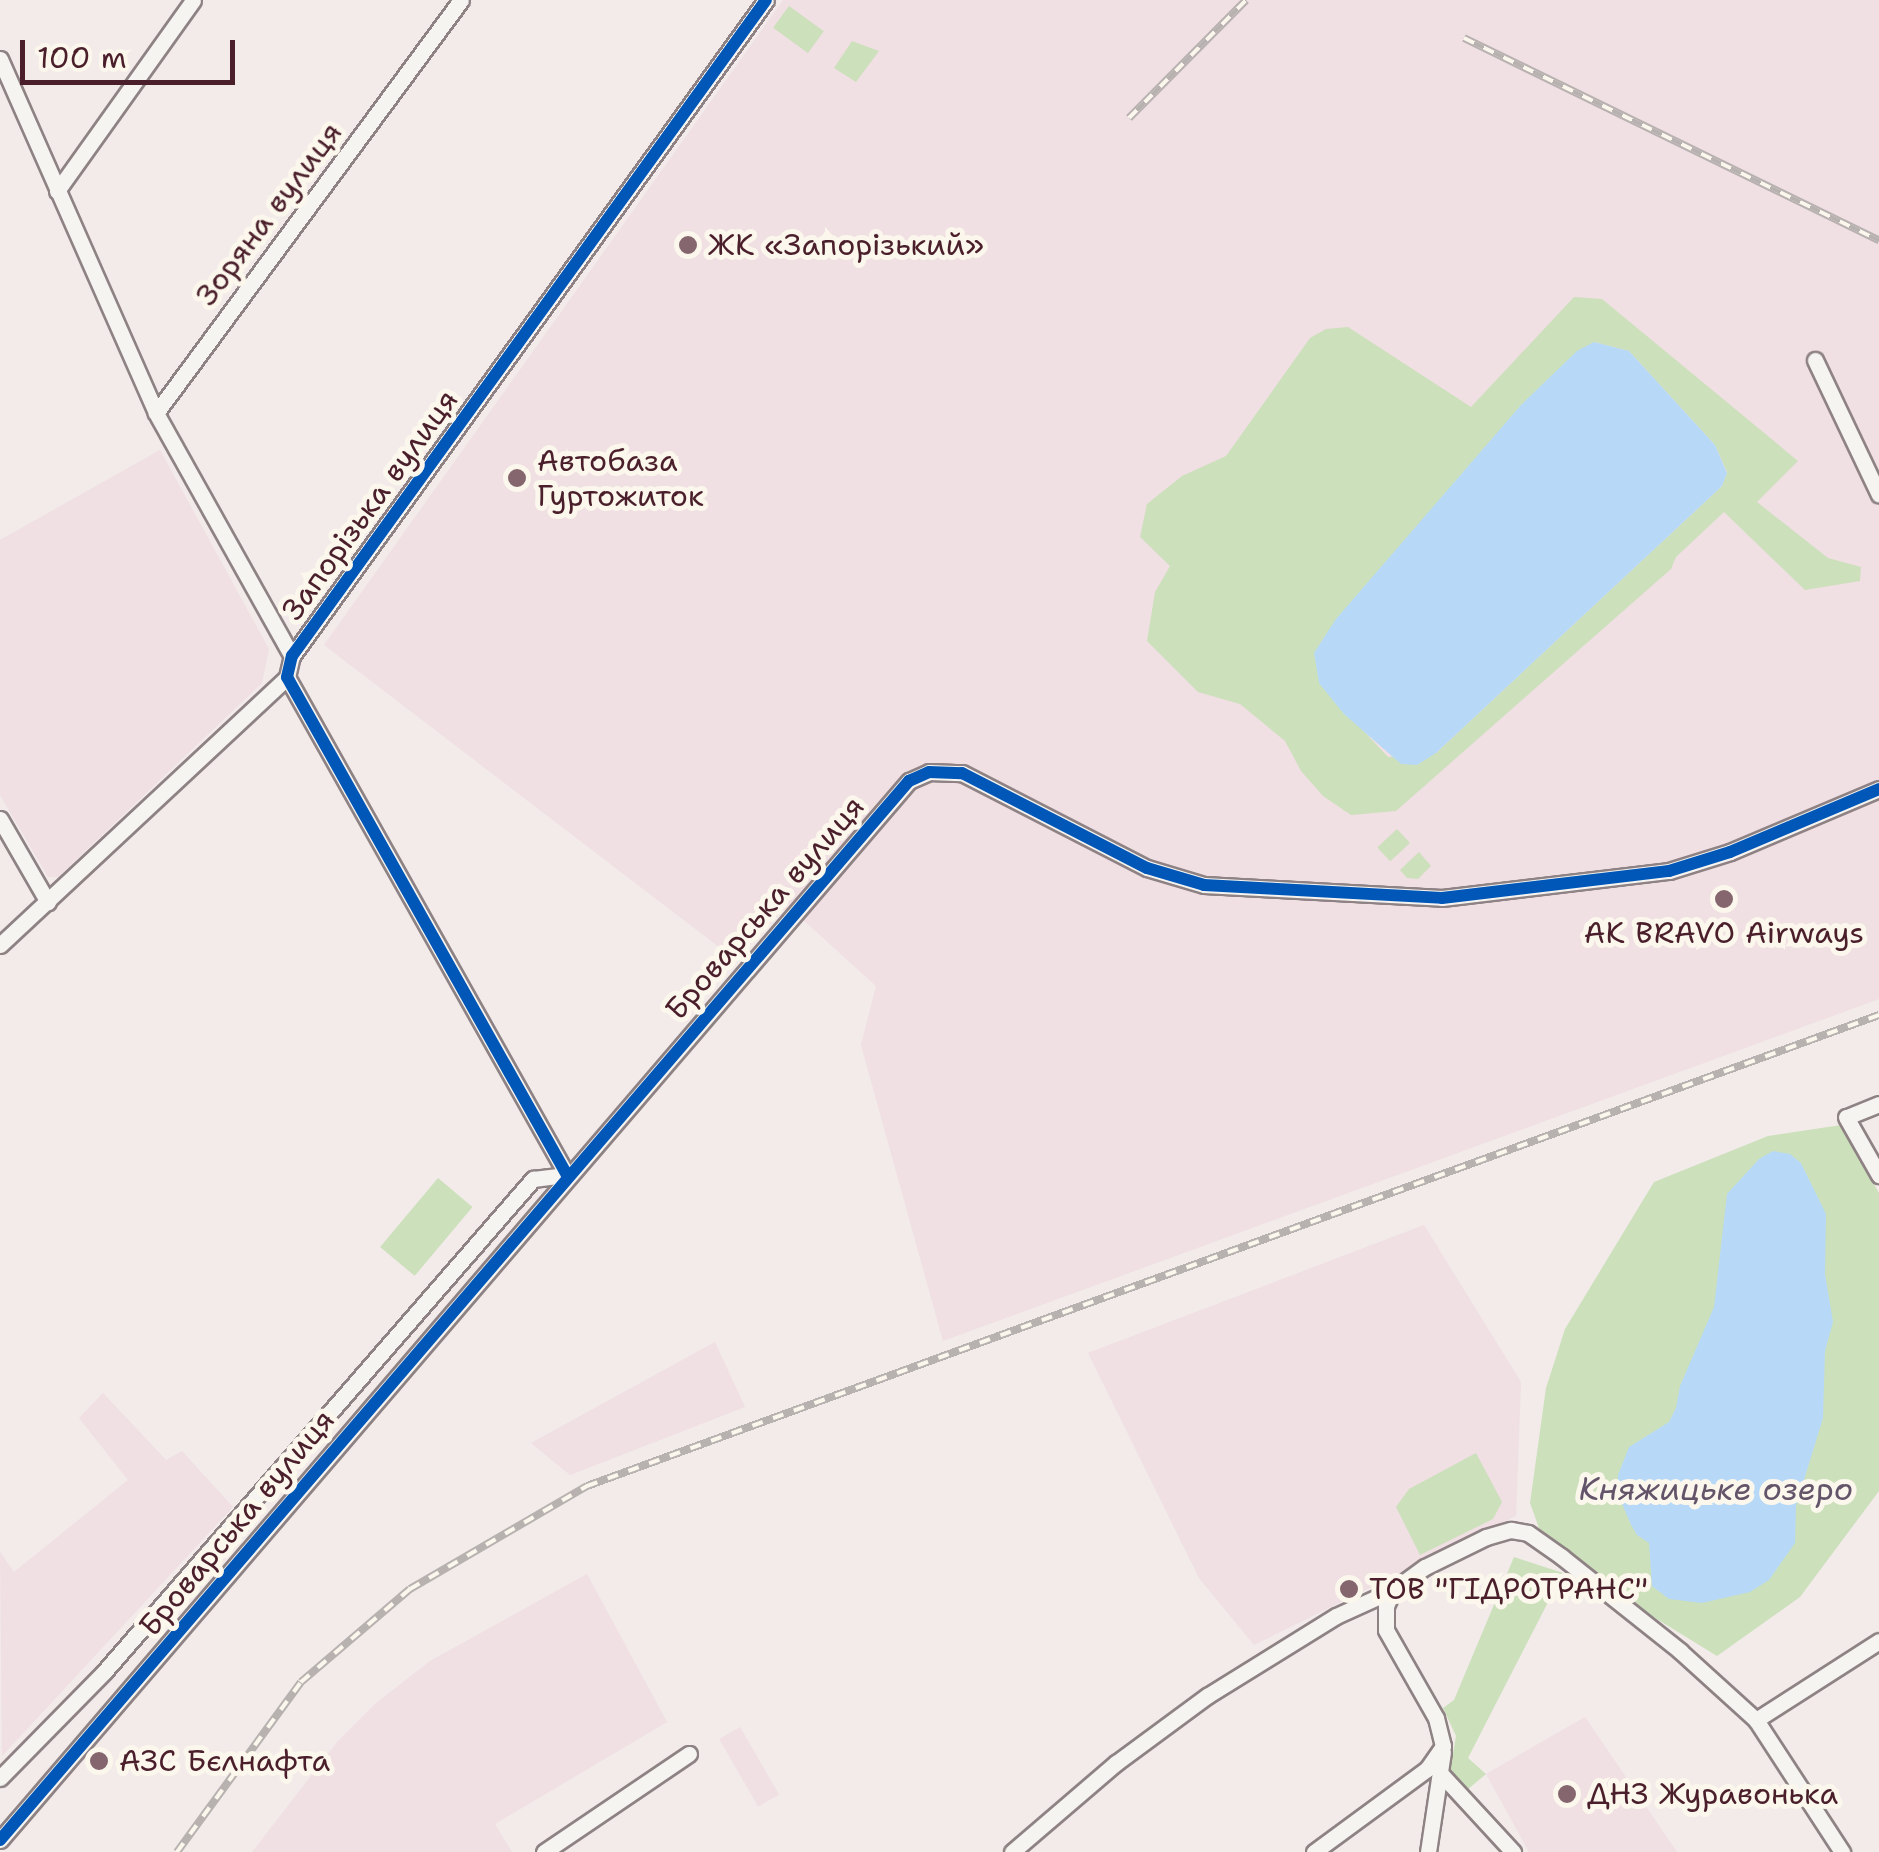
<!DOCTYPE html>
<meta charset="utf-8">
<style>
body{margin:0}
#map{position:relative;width:1879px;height:1852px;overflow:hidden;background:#f2ebea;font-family:"Shantell Sans",sans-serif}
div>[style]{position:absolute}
.built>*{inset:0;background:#f0dfe3;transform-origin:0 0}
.green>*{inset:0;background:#cce0bb;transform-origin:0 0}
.water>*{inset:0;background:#b7d9f7}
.roads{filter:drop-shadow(2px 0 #8e8284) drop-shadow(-2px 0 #8e8284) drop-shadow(0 2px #8e8284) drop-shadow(0 -2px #8e8284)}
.minor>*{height:15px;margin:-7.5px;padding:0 7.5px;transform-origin:7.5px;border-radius:7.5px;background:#f5f4f0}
.rail>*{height:8px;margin-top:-4px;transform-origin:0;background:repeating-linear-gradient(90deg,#fbf7ec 0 11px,#b7b1b0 0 22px);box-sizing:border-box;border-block:2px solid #b7b1b0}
.cycleway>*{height:12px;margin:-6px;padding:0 6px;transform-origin:6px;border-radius:6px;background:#0057b8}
.dots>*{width:28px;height:28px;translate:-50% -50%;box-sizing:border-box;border:5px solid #fbf7ec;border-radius:50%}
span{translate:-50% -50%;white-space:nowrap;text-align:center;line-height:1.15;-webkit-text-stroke:10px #fbf7ec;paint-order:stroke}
.street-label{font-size:30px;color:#4a1f2b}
.poi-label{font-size:30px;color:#4a1f2b}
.left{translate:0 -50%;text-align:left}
.water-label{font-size:32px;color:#63546a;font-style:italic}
.scale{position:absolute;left:20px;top:40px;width:215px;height:45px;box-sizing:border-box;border:5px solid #4a1f2b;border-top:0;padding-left:12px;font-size:30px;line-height:35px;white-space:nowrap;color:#4a1f2b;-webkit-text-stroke:8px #fbf7ec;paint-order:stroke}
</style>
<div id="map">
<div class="built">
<div style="clip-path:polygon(783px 0,1879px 0,1879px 999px,943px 1341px,861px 1045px,876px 986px,801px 918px,783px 910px,736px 960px,324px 645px)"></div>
<div style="clip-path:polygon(160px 450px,269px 649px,262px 683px,58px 877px,48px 877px,0 795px,0 540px)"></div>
<div style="clip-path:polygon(1424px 1225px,1521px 1382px,1516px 1516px,1254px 1645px,1199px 1578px,1088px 1353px)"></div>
<div style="clip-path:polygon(715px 1342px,745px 1407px,570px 1475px,531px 1443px)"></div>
<div style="clip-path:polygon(103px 1393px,166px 1460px,182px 1451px,233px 1507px,2px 1756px,0 1552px,14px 1572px,128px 1480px,79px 1418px)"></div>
<div style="clip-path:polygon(587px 1574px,667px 1722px,495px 1824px,512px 1852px,252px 1852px,338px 1741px,376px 1703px,430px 1661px)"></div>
<div style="clip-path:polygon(1585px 1717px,1677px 1852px,1529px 1852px,1486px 1774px)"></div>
<div style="left:740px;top:1727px;width:78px;height:24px;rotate:60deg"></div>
</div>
<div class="green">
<div style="left:789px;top:6px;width:43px;height:27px;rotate:36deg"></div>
<div style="clip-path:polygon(852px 41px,879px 51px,856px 82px,834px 68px)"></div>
<div style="clip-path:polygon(evenodd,1574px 297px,1602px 299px,1798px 461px,1757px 502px,1828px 558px,1861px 567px,1860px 581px,1805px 590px,1724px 512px,1676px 557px,1671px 569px,1396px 811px,1351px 815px,1323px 796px,1301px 771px,1285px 741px,1240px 704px,1198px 692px,1147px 641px,1155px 592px,1170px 566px,1140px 537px,1147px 504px,1182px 476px,1226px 456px,1310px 338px,1326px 329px,1348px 327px,1471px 407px,1574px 297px,1594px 342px,1629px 351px,1715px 445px,1727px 472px,1722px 486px,1436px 753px,1388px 757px,1319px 683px,1594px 342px)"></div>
<div style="left:1397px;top:829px;width:19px;height:27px;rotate:47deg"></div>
<div style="clip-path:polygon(1419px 852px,1431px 866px,1418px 879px,1407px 878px,1400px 870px)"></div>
<div style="clip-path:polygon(1841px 1125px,1879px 1193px,1879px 1491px,1800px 1597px,1717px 1656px,1639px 1608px,1539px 1528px,1530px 1503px,1546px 1388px,1565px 1329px,1654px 1182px,1768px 1136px)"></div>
<div style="left:438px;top:1178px;width:45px;height:90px;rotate:40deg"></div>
<div style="clip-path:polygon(1476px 1453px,1502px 1502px,1493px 1519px,1420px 1555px,1396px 1507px,1409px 1489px)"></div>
<div style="clip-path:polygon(1514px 1557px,1563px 1573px,1468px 1758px,1486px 1774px,1467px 1790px,1450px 1771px,1456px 1736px,1443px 1708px,1454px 1700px)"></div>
</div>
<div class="water">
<div style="clip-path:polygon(1594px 342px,1629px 351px,1715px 445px,1727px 473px,1722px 486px,1436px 753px,1417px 765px,1401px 764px,1344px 714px,1319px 683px,1314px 653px,1336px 619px,1521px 405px,1577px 351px)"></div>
<div style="clip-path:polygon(1773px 1151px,1790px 1154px,1801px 1163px,1826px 1214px,1825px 1274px,1833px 1322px,1825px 1351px,1823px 1418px,1796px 1506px,1795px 1543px,1769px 1580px,1750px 1592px,1702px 1603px,1669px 1599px,1652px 1586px,1649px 1543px,1637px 1535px,1631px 1525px,1618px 1494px,1618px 1475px,1629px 1447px,1669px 1422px,1676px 1408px,1680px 1386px,1714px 1307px,1727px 1194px,1759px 1159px)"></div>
</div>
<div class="roads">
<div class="minor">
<div style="left:0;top:59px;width:387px;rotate:66.2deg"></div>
<div style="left:156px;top:413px;width:278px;rotate:60.8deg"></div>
<div style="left:57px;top:191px;width:234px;rotate:-54.5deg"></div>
<div style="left:1815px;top:360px;width:149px;rotate:64.6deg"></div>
<div style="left:156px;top:413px;width:513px;rotate:-53.55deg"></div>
<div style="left:0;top:819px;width:96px;rotate:60deg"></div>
<div style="left:0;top:945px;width:393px;rotate:-43deg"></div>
<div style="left:1879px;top:1104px;width:35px;rotate:158deg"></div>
<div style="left:1846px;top:1117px;width:67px;rotate:60.4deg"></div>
<div style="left:567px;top:1175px;width:571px;rotate:-119.35deg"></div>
<div style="left:287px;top:677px;width:22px;rotate:-77deg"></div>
<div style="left:292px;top:656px;width:809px;rotate:-54.15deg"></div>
<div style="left:1756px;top:1720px;width:146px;rotate:-32.7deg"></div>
<div style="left:1442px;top:1775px;width:105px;rotate:47.3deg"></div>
<div style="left:0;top:1778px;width:148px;rotate:-45.5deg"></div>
<div style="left:104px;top:1672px;width:654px;rotate:-48.97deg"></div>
<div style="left:533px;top:1179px;width:34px;rotate:-7deg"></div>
<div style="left:0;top:1840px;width:1396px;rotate:-49.36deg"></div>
<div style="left:909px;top:781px;width:22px;rotate:-24deg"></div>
<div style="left:929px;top:772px;width:33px;rotate:2deg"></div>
<div style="left:962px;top:773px;width:208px;rotate:27.2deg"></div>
<div style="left:1147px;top:868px;width:59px;rotate:16.6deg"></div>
<div style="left:1204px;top:885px;width:238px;rotate:3.1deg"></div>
<div style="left:1442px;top:898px;width:229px;rotate:-6.8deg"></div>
<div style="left:1669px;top:871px;width:64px;rotate:-17.3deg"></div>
<div style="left:1730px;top:852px;width:162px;rotate:-22.9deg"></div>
<div style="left:544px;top:1852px;width:175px;rotate:-34.1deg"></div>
<div style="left:1012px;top:1852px;width:137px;rotate:-40.6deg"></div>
<div style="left:1116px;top:1763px;width:113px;rotate:-36.4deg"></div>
<div style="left:1207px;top:1696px;width:152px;rotate:-31.8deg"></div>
<div style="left:1336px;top:1616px;width:63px;rotate:-24.5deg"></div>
<div style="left:1393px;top:1590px;width:39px;rotate:-36deg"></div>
<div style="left:1425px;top:1567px;width:68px;rotate:-26.2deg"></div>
<div style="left:1486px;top:1537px;width:26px;rotate:-16deg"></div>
<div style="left:1511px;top:1530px;width:17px;rotate:10deg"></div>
<div style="left:1528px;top:1533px;width:42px;rotate:35.2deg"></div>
<div style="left:1562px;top:1557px;width:151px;rotate:38.5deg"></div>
<div style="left:1680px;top:1651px;width:103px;rotate:42.2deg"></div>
<div style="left:1756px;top:1720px;width:158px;rotate:56.9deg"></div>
<div style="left:1314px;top:1852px;width:140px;rotate:-36.3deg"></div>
<div style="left:1427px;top:1769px;width:28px;rotate:-55deg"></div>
<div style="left:1443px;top:1746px;width:29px;rotate:-104deg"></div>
<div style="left:1436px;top:1718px;width:101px;rotate:-119.6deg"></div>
<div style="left:1386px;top:1630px;width:24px;rotate:-90deg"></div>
<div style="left:1386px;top:1606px;width:17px;rotate:-66deg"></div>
<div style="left:1428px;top:1852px;width:101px;rotate:-81.5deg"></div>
</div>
</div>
<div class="rail">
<div style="left:1464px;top:38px;width:462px;rotate:26deg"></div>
<div style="left:1129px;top:118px;width:166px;rotate:-45.2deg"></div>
<div style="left:177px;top:1852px;width:210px;rotate:-53.9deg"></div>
<div style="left:301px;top:1682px;width:143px;rotate:-40.5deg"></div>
<div style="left:410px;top:1589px;width:205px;rotate:-30.2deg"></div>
<div style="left:587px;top:1486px;width:1375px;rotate:-20.03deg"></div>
</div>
<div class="cycleway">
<div style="left:567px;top:1175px;width:571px;rotate:-119.35deg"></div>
<div style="left:287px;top:677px;width:22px;rotate:-77deg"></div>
<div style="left:292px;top:656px;width:809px;rotate:-54.15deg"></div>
<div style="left:0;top:1840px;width:1396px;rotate:-49.36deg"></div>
<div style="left:909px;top:781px;width:22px;rotate:-24deg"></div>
<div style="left:929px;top:772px;width:33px;rotate:2deg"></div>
<div style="left:962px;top:773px;width:208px;rotate:27.2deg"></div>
<div style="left:1147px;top:868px;width:59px;rotate:16.6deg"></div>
<div style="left:1204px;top:885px;width:238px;rotate:3.1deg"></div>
<div style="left:1442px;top:898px;width:229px;rotate:-6.8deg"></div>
<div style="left:1669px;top:871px;width:64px;rotate:-17.3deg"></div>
<div style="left:1730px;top:852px;width:162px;rotate:-22.9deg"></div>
</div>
<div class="dots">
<div style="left:688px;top:245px;background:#85666e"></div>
<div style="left:517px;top:478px;background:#85666e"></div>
<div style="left:1724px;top:899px;background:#85666e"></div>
<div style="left:1349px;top:1589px;background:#85666e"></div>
<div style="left:99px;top:1761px;background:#85666e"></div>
<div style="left:1567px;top:1794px;background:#85666e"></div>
</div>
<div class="street-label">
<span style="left:269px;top:214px;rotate:-53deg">Зоряна вулиця</span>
<span style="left:370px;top:505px;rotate:-54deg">Запорізька вулиця</span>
<span style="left:765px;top:908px;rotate:-49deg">Броварська вулиця</span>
<span style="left:237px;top:1523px;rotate:-50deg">Броварська вулиця</span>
</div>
<div class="poi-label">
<span class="left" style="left:708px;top:245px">ЖК «Запорізький»</span>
<span class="left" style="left:537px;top:478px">Автобаза<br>Гуртожиток</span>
<span style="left:1724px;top:933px">АК BRAVO Airways</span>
<span class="left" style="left:1369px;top:1589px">ТОВ "ГІДРОТРАНС"</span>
<span class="left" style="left:119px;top:1761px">АЗС Бєлнафта</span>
<span class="left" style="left:1587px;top:1794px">ДНЗ Журавонька</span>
</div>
<div class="water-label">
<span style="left:1716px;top:1489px">Княжицьке озеро</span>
</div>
<div class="scale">100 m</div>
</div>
